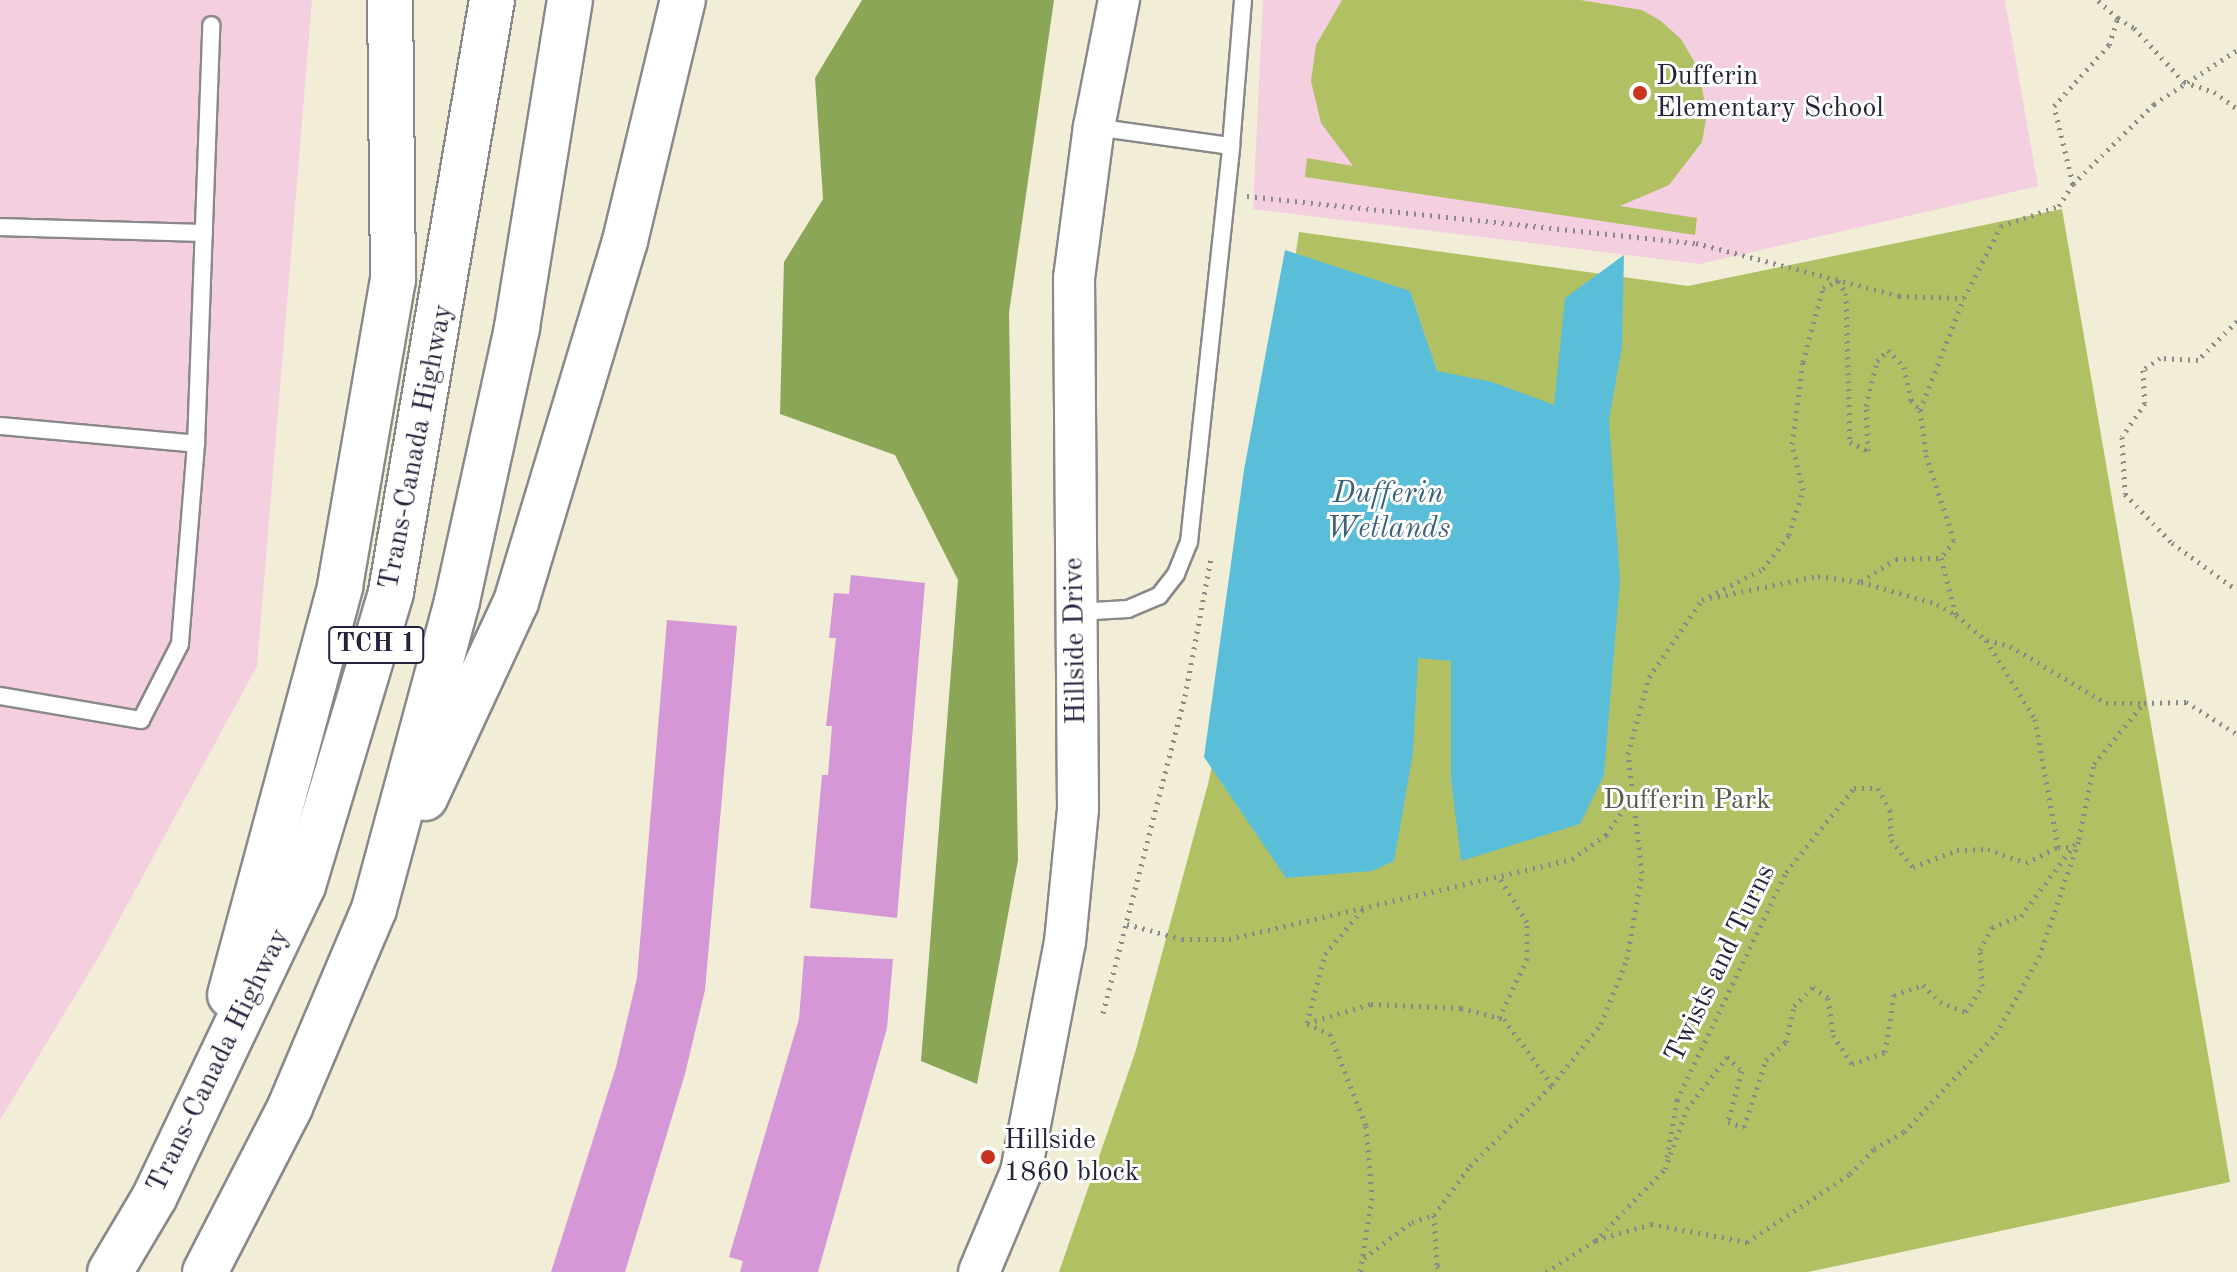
<!DOCTYPE html>
<style>
body{margin:0}
#map{position:relative;width:2237px;height:1272px;overflow:hidden;background:#f1edd7;font-family:"Old Standard TT",serif}
div>[style]{position:absolute}
.built>*{inset:0;background:#f3cfe0}
.green>*{inset:0;background:#b1c062}
.forest>*{inset:0;background:#8ca658}
.water>*{inset:0;background:#5bbed9}
.building>*{inset:0;background:#d597d5}
.path>*{height:5px;margin-top:-2.5px;transform-origin:0;background:repeating-linear-gradient(90deg,#8a8889 0 2px,transparent 0 8px)}
.roads{filter:drop-shadow(2px 0 #8a8889) drop-shadow(-2px 0 #8a8889) drop-shadow(0 2px #8a8889) drop-shadow(0 -2px #8a8889)}
.service>*{height:16px;margin:-8px;padding:0 8px;transform-origin:8px;border-radius:8px;background:#fff}
.tertiary>*{height:40px;margin:-20px;padding:0 20px;transform-origin:20px;border-radius:20px;background:#fff}
.motorway>*{height:44px;margin:-22px;padding:0 22px;transform-origin:22px;border-radius:22px;background:#fff}
.dots>*{width:22px;height:22px;translate:-50% -50%;box-sizing:border-box;border:4px solid #fff;border-radius:50%}
span{translate:-50% -50%;white-space:nowrap;text-align:center;line-height:1.15;-webkit-text-stroke:6px #fff;paint-order:stroke}
.shield-label span{padding:2px 6px;background:#fff;border:2px solid;border-radius:6px;-webkit-text-stroke-width:0}
.shield-label{font-size:26px;color:#22223b;font-weight:700}
.poi-label{font-size:28px;color:#22223b}
.left{translate:0 -50%;text-align:left}
.street-label{font-size:28px;color:#22223b}
.park-label{font-size:28px;color:#545949}
.water-label{font-size:30px;color:#39607a;font-style:italic}
</style>
<div id="map">
<div class="built">
<div style="clip-path:polygon(0 0,312px 0,257px 666px,101px 953px,0 1120px)"></div>
<div style="clip-path:polygon(1263px 0,2005px 0,2038px 186px,1700px 264px,1253px 209px)"></div>
</div>
<div class="green">
<div style="clip-path:polygon(1342px 0,1580px 0,1642px 10px,1661px 21px,1681px 39px,1698px 68px,1707px 114px,1702px 142px,1669px 185px,1620px 206px,1697px 218px,1695px 235px,1305px 177px,1307px 158px,1353px 166px,1321px 123px,1311px 81px,1316px 45px)"></div>
<div style="clip-path:polygon(2062px 209px,2230px 1182px,1808px 1272px,1059px 1272px,1135px 1053px,1208px 784px,1238px 648px,1299px 232px,1688px 286px)"></div>
</div>
<div class="forest">
<div style="clip-path:polygon(862px 0,1054px 0,1009px 313px,1018px 860px,977px 1084px,921px 1061px,958px 580px,895px 455px,780px 414px,784px 262px,823px 199px,815px 78px)"></div>
</div>
<div class="water">
<div style="clip-path:polygon(1285px 250px,1410px 291px,1437px 371px,1492px 382px,1554px 405px,1565px 298px,1624px 255px,1622px 347px,1609px 420px,1620px 580px,1604px 775px,1580px 824px,1461px 861px,1451px 779px,1451px 661px,1418px 658px,1413px 753px,1394px 861px,1372px 871px,1286px 878px,1204px 757px,1244px 470px)"></div>
</div>
<div class="building">
<div style="clip-path:polygon(851px 575px,925px 583px,897px 918px,810px 908px,822px 775px,828px 775px,832px 726px,826px 726px,836px 638px,829px 638px,834px 593px,849px 594px)"></div>
<div style="clip-path:polygon(667px 620px,737px 626px,705px 990px,685px 1074px,625px 1272px,551px 1272px,616px 1067px,637px 978px)"></div>
<div style="clip-path:polygon(804px 956px,893px 959px,887px 1028px,818px 1272px,740px 1272px,743px 1261px,729px 1257px,799px 1019px)"></div>
</div>
<div class="path">
<div style="left:2118px;top:18px;width:19px;rotate:32deg"></div>
<div style="left:2134px;top:28px;width:74px;rotate:47.2deg"></div>
<div style="left:2184px;top:82px;width:32px;rotate:18deg"></div>
<div style="left:2214px;top:92px;width:29px;rotate:36deg"></div>
<div style="left:2073px;top:184px;width:80px;rotate:-103.7deg"></div>
<div style="left:2054px;top:106px;width:82px;rotate:-48deg"></div>
<div style="left:2109px;top:45px;width:28px;rotate:-72deg"></div>
<div style="left:2118px;top:18px;width:28px;rotate:-139deg"></div>
<div style="left:1247px;top:196px;width:451px;rotate:6deg"></div>
<div style="left:1696px;top:243px;width:210px;rotate:14.6deg"></div>
<div style="left:1899px;top:296px;width:65px;rotate:1.8deg"></div>
<div style="left:2237px;top:321px;width:55px;rotate:135deg"></div>
<div style="left:2198px;top:360px;width:38px;rotate:-177deg"></div>
<div style="left:2160px;top:358px;width:21px;rotate:145deg"></div>
<div style="left:2143px;top:370px;width:33px;rotate:87deg"></div>
<div style="left:2145px;top:403px;width:41px;rotate:124.1deg"></div>
<div style="left:2122px;top:437px;width:57px;rotate:87deg"></div>
<div style="left:2125px;top:494px;width:68px;rotate:46.2deg"></div>
<div style="left:2172px;top:543px;width:80px;rotate:35.9deg"></div>
<div style="left:1920px;top:410px;width:45px;rotate:82.4deg"></div>
<div style="left:1926px;top:455px;width:89px;rotate:71.8deg"></div>
<div style="left:1954px;top:540px;width:22px;rotate:126deg"></div>
<div style="left:1941px;top:558px;width:59px;rotate:75.3deg"></div>
<div style="left:1956px;top:615px;width:39px;rotate:40deg"></div>
<div style="left:1986px;top:640px;width:93px;rotate:58.2deg"></div>
<div style="left:2035px;top:719px;width:130px;rotate:79.8deg"></div>
<div style="left:1861px;top:581px;width:41px;rotate:-32.2deg"></div>
<div style="left:1896px;top:559px;width:45px;rotate:-1.3deg"></div>
<div style="left:1710px;top:598px;width:110px;rotate:-11.5deg"></div>
<div style="left:1818px;top:576px;width:43px;rotate:7.9deg"></div>
<div style="left:1861px;top:582px;width:79px;rotate:16.1deg"></div>
<div style="left:1937px;top:604px;width:21px;rotate:31deg"></div>
<div style="left:1987px;top:640px;width:24px;rotate:15deg"></div>
<div style="left:2010px;top:646px;width:112px;rotate:30.7deg"></div>
<div style="left:2106px;top:703px;width:38px"></div>
<div style="left:1127px;top:924px;width:57px;rotate:15.3deg"></div>
<div style="left:1182px;top:939px;width:47px"></div>
<div style="left:1229px;top:939px;width:352px;rotate:-13.1deg"></div>
<div style="left:1572px;top:859px;width:42px;rotate:-35.2deg"></div>
<div style="left:1606px;top:835px;width:46px;rotate:-55.6deg"></div>
<div style="left:1103px;top:1013px;width:327px;rotate:-75.5deg"></div>
<div style="left:1185px;top:696px;width:139px;rotate:-79.3deg"></div>
<div style="left:1499px;top:1018px;width:65px;rotate:-64.6deg"></div>
<div style="left:1527px;top:959px;width:37px;rotate:-90deg"></div>
<div style="left:1527px;top:922px;width:53px;rotate:-121.9deg"></div>
<div style="left:1307px;top:1023px;width:67px;rotate:-16.5deg"></div>
<div style="left:1371px;top:1004px;width:90px;rotate:2.5deg"></div>
<div style="left:1461px;top:1008px;width:44px;rotate:14.3deg"></div>
<div style="left:1504px;top:1019px;width:82px;rotate:54deg"></div>
<div style="left:1307px;top:1023px;width:71px;rotate:-75.4deg"></div>
<div style="left:1325px;top:954px;width:59px;rotate:-49.8deg"></div>
<div style="left:1307px;top:1024px;width:25px;rotate:23deg"></div>
<div style="left:1330px;top:1034px;width:99px;rotate:68.6deg"></div>
<div style="left:1366px;top:1126px;width:72px;rotate:85.2deg"></div>
<div style="left:1372px;top:1198px;width:75px;rotate:99.2deg"></div>
<div style="left:1667px;top:1157px;width:58px;rotate:-80deg"></div>
<div style="left:1677px;top:1100px;width:253px;rotate:-64.4deg"></div>
<div style="left:1786px;top:872px;width:108px;rotate:-51deg"></div>
<div style="left:1854px;top:788px;width:24px"></div>
<div style="left:1878px;top:788px;width:25px;rotate:61deg"></div>
<div style="left:1890px;top:810px;width:30px;rotate:88deg"></div>
<div style="left:1891px;top:840px;width:35px;rotate:51deg"></div>
<div style="left:1913px;top:867px;width:47px;rotate:-21.1deg"></div>
<div style="left:1957px;top:850px;width:31px;rotate:-2deg"></div>
<div style="left:1988px;top:849px;width:40px;rotate:20.2deg"></div>
<div style="left:2026px;top:863px;width:36px;rotate:-27deg"></div>
<div style="left:2058px;top:847px;width:12px"></div>
<div style="left:1434px;top:1215px;width:61px;rotate:-53.7deg"></div>
<div style="left:1470px;top:1166px;width:115px;rotate:-44.6deg"></div>
<div style="left:1552px;top:1085px;width:78px;rotate:-51.2deg"></div>
<div style="left:1601px;top:1024px;width:70px;rotate:-68.2deg"></div>
<div style="left:1627px;top:959px;width:87px;rotate:-80.1deg"></div>
<div style="left:1642px;top:873px;width:120px;rotate:-96.7deg"></div>
<div style="left:1628px;top:754px;width:80px;rotate:-74.7deg"></div>
<div style="left:1649px;top:677px;width:93px;rotate:-55.5deg"></div>
<div style="left:1702px;top:600px;width:68px;rotate:-26.9deg"></div>
<div style="left:1763px;top:569px;width:43px;rotate:-52.6deg"></div>
<div style="left:1789px;top:535px;width:47px;rotate:-72.7deg"></div>
<div style="left:1803px;top:490px;width:47px;rotate:-103.4deg"></div>
<div style="left:1792px;top:444px;width:83px;rotate:-82.4deg"></div>
<div style="left:1803px;top:362px;width:77px;rotate:-74.9deg"></div>
<div style="left:1823px;top:288px;width:17px;rotate:-25deg"></div>
<div style="left:1838px;top:281px;width:14px;rotate:56deg"></div>
<div style="left:1846px;top:293px;width:149px;rotate:88.5deg"></div>
<div style="left:1850px;top:442px;width:20px;rotate:27deg"></div>
<div style="left:1868px;top:451px;width:45px;rotate:-92.5deg"></div>
<div style="left:1866px;top:406px;width:46px;rotate:-76.3deg"></div>
<div style="left:1877px;top:361px;width:16px;rotate:-45deg"></div>
<div style="left:1888px;top:350px;width:23px;rotate:47deg"></div>
<div style="left:1904px;top:367px;width:34px;rotate:78deg"></div>
<div style="left:1911px;top:400px;width:13px;rotate:48deg"></div>
<div style="left:1920px;top:410px;width:120px;rotate:-68.6deg"></div>
<div style="left:1964px;top:298px;width:81px;rotate:-62.8deg"></div>
<div style="left:2001px;top:226px;width:61px;rotate:-19deg"></div>
<div style="left:2059px;top:206px;width:26px;rotate:-58deg"></div>
<div style="left:2073px;top:184px;width:114px;rotate:-44.6deg"></div>
<div style="left:2154px;top:104px;width:99px;rotate:-33deg"></div>
<div style="left:1434px;top:1215px;width:51px;rotate:86.6deg"></div>
<div style="left:1437px;top:1266px;width:8px;rotate:45deg"></div>
<div style="left:1596px;top:1240px;width:57px;rotate:-16.2deg"></div>
<div style="left:1651px;top:1224px;width:98px;rotate:10.6deg"></div>
<div style="left:1747px;top:1242px;width:123px;rotate:-33.4deg"></div>
<div style="left:1850px;top:1174px;width:35px;rotate:-46deg"></div>
<div style="left:1874px;top:1149px;width:34px;rotate:-30deg"></div>
<div style="left:1904px;top:1132px;width:134px;rotate:-46.8deg"></div>
<div style="left:1996px;top:1034px;width:88px;rotate:-60.8deg"></div>
<div style="left:2039px;top:957px;width:124px;rotate:-71.1deg"></div>
<div style="left:1364px;top:1258px;width:60px;rotate:-36.9deg"></div>
<div style="left:1412px;top:1222px;width:23px;rotate:-18deg"></div>
<div style="left:1546px;top:1272px;width:58px;rotate:-32.3deg"></div>
<div style="left:1595px;top:1241px;width:100px;rotate:-45.8deg"></div>
<div style="left:1665px;top:1169px;width:64px;rotate:-69.9deg"></div>
<div style="left:1687px;top:1109px;width:66px;rotate:-52.4deg"></div>
<div style="left:1727px;top:1057px;width:21px;rotate:43deg"></div>
<div style="left:1742px;top:1071px;width:53px;rotate:105.4deg"></div>
<div style="left:1728px;top:1122px;width:17px;rotate:17deg"></div>
<div style="left:1744px;top:1127px;width:71px;rotate:-71.8deg"></div>
<div style="left:1766px;top:1060px;width:27px;rotate:-42deg"></div>
<div style="left:1786px;top:1042px;width:37px;rotate:-77deg"></div>
<div style="left:1794px;top:1006px;width:27px;rotate:-45deg"></div>
<div style="left:1813px;top:987px;width:19px;rotate:36deg"></div>
<div style="left:1828px;top:998px;width:37px;rotate:82deg"></div>
<div style="left:1833px;top:1035px;width:35px;rotate:57deg"></div>
<div style="left:1852px;top:1064px;width:35px;rotate:-20deg"></div>
<div style="left:1885px;top:1052px;width:58px;rotate:-81deg"></div>
<div style="left:1894px;top:995px;width:31px;rotate:-19deg"></div>
<div style="left:1923px;top:985px;width:24px;rotate:45deg"></div>
<div style="left:1940px;top:1002px;width:28px;rotate:21deg"></div>
<div style="left:1966px;top:1012px;width:31px;rotate:-58deg"></div>
<div style="left:1982px;top:986px;width:36px;rotate:-93deg"></div>
<div style="left:1980px;top:950px;width:26px;rotate:-62deg"></div>
<div style="left:1992px;top:927px;width:31px;rotate:-21deg"></div>
<div style="left:2021px;top:916px;width:96px;rotate:-53deg"></div>
<div style="left:2079px;top:839px;width:76px;rotate:-78.7deg"></div>
<div style="left:2094px;top:764px;width:79px;rotate:-50.7deg"></div>
<div style="left:2144px;top:703px;width:42px;rotate:-1.4deg"></div>
<div style="left:2186px;top:702px;width:60px;rotate:32.1deg"></div>
</div>
<div class="roads">
<div class="service">
<div style="left:1094px;top:127px;width:138px;rotate:7.9deg"></div>
<div style="left:1231px;top:146px;width:146px;rotate:-85.3deg"></div>
<div style="left:0;top:227px;width:204px;rotate:1.7deg"></div>
<div style="left:0;top:426px;width:197px;rotate:5.2deg"></div>
<div style="left:196px;top:444px;width:201px;rotate:94.6deg"></div>
<div style="left:180px;top:644px;width:85px;rotate:117.2deg"></div>
<div style="left:141px;top:720px;width:143px;rotate:-170.3deg"></div>
<div style="left:196px;top:444px;width:419px;rotate:-87.9deg"></div>
<div style="left:1076px;top:612px;width:52px;rotate:-3.3deg"></div>
<div style="left:1128px;top:609px;width:34px;rotate:-23deg"></div>
<div style="left:1159px;top:596px;width:28px;rotate:-52deg"></div>
<div style="left:1176px;top:574px;width:35px;rotate:-68deg"></div>
<div style="left:1189px;top:542px;width:398px;rotate:-83.9deg"></div>
</div>
<div class="tertiary">
<div style="left:979px;top:1272px;width:108px;rotate:-67.2deg"></div>
<div style="left:1021px;top:1172px;width:234px;rotate:-79.2deg"></div>
<div style="left:1065px;top:942px;width:134px;rotate:-84.4deg"></div>
<div style="left:1078px;top:809px;width:531px;rotate:-90.43deg"></div>
<div style="left:1074px;top:278px;width:152px;rotate:-82.5deg"></div>
<div style="left:1094px;top:127px;width:129px;rotate:-78.9deg"></div>
</div>
<div class="motorway">
<div style="left:425px;top:798px;width:216px;rotate:-65.1deg"></div>
<div style="left:516px;top:602px;width:377px;rotate:-73.2deg"></div>
<div style="left:625px;top:241px;width:248px;rotate:-76.5deg"></div>
<div style="left:230px;top:995px;width:424px;rotate:-74.9deg"></div>
<div style="left:340px;top:586px;width:311px;rotate:-80.2deg"></div>
<div style="left:393px;top:280px;width:280px;rotate:-90.6deg"></div>
<div style="left:110px;top:1272px;width:86px;rotate:-59.3deg"></div>
<div style="left:154px;top:1198px;width:346px;rotate:-64.5deg"></div>
<div style="left:303px;top:886px;width:307px;rotate:-73.3deg"></div>
<div style="left:391px;top:592px;width:601px;rotate:-80.32deg"></div>
<div style="left:205px;top:1272px;width:186px;rotate:-62.7deg"></div>
<div style="left:290px;top:1107px;width:215px;rotate:-67deg"></div>
<div style="left:374px;top:909px;width:319px;rotate:-74.9deg"></div>
<div style="left:457px;top:601px;width:280px;rotate:-77.6deg"></div>
<div style="left:517px;top:327px;width:331px;rotate:-80.8deg"></div>
</div>
</div>
<div class="dots">
<div style="left:1640px;top:93px;background:#c8321e"></div>
<div style="left:988px;top:1157px;background:#c8321e"></div>
</div>
<div class="shield-label">
<span style="left:376px;top:645px">TCH 1</span>
</div>
<div class="poi-label">
<span class="left" style="left:1656px;top:93px">Dufferin<br>Elementary School</span>
<span class="left" style="left:1004px;top:1157px">Hillside<br>1860 block</span>
</div>
<div class="street-label">
<span style="left:417px;top:447px;rotate:-79deg">Trans-Canada Highway</span>
<span style="left:1076px;top:641px;rotate:-91deg">Hillside Drive</span>
<span style="left:1721px;top:964px;rotate:-64deg">Twists and Turns</span>
<span style="left:219px;top:1061px;rotate:-64deg">Trans-Canada Highway</span>
</div>
<div class="park-label">
<span style="left:1687px;top:801px">Dufferin Park</span>
</div>
<div class="water-label">
<span style="left:1388px;top:511px">Dufferin<br>Wetlands</span>
</div>
</div>
